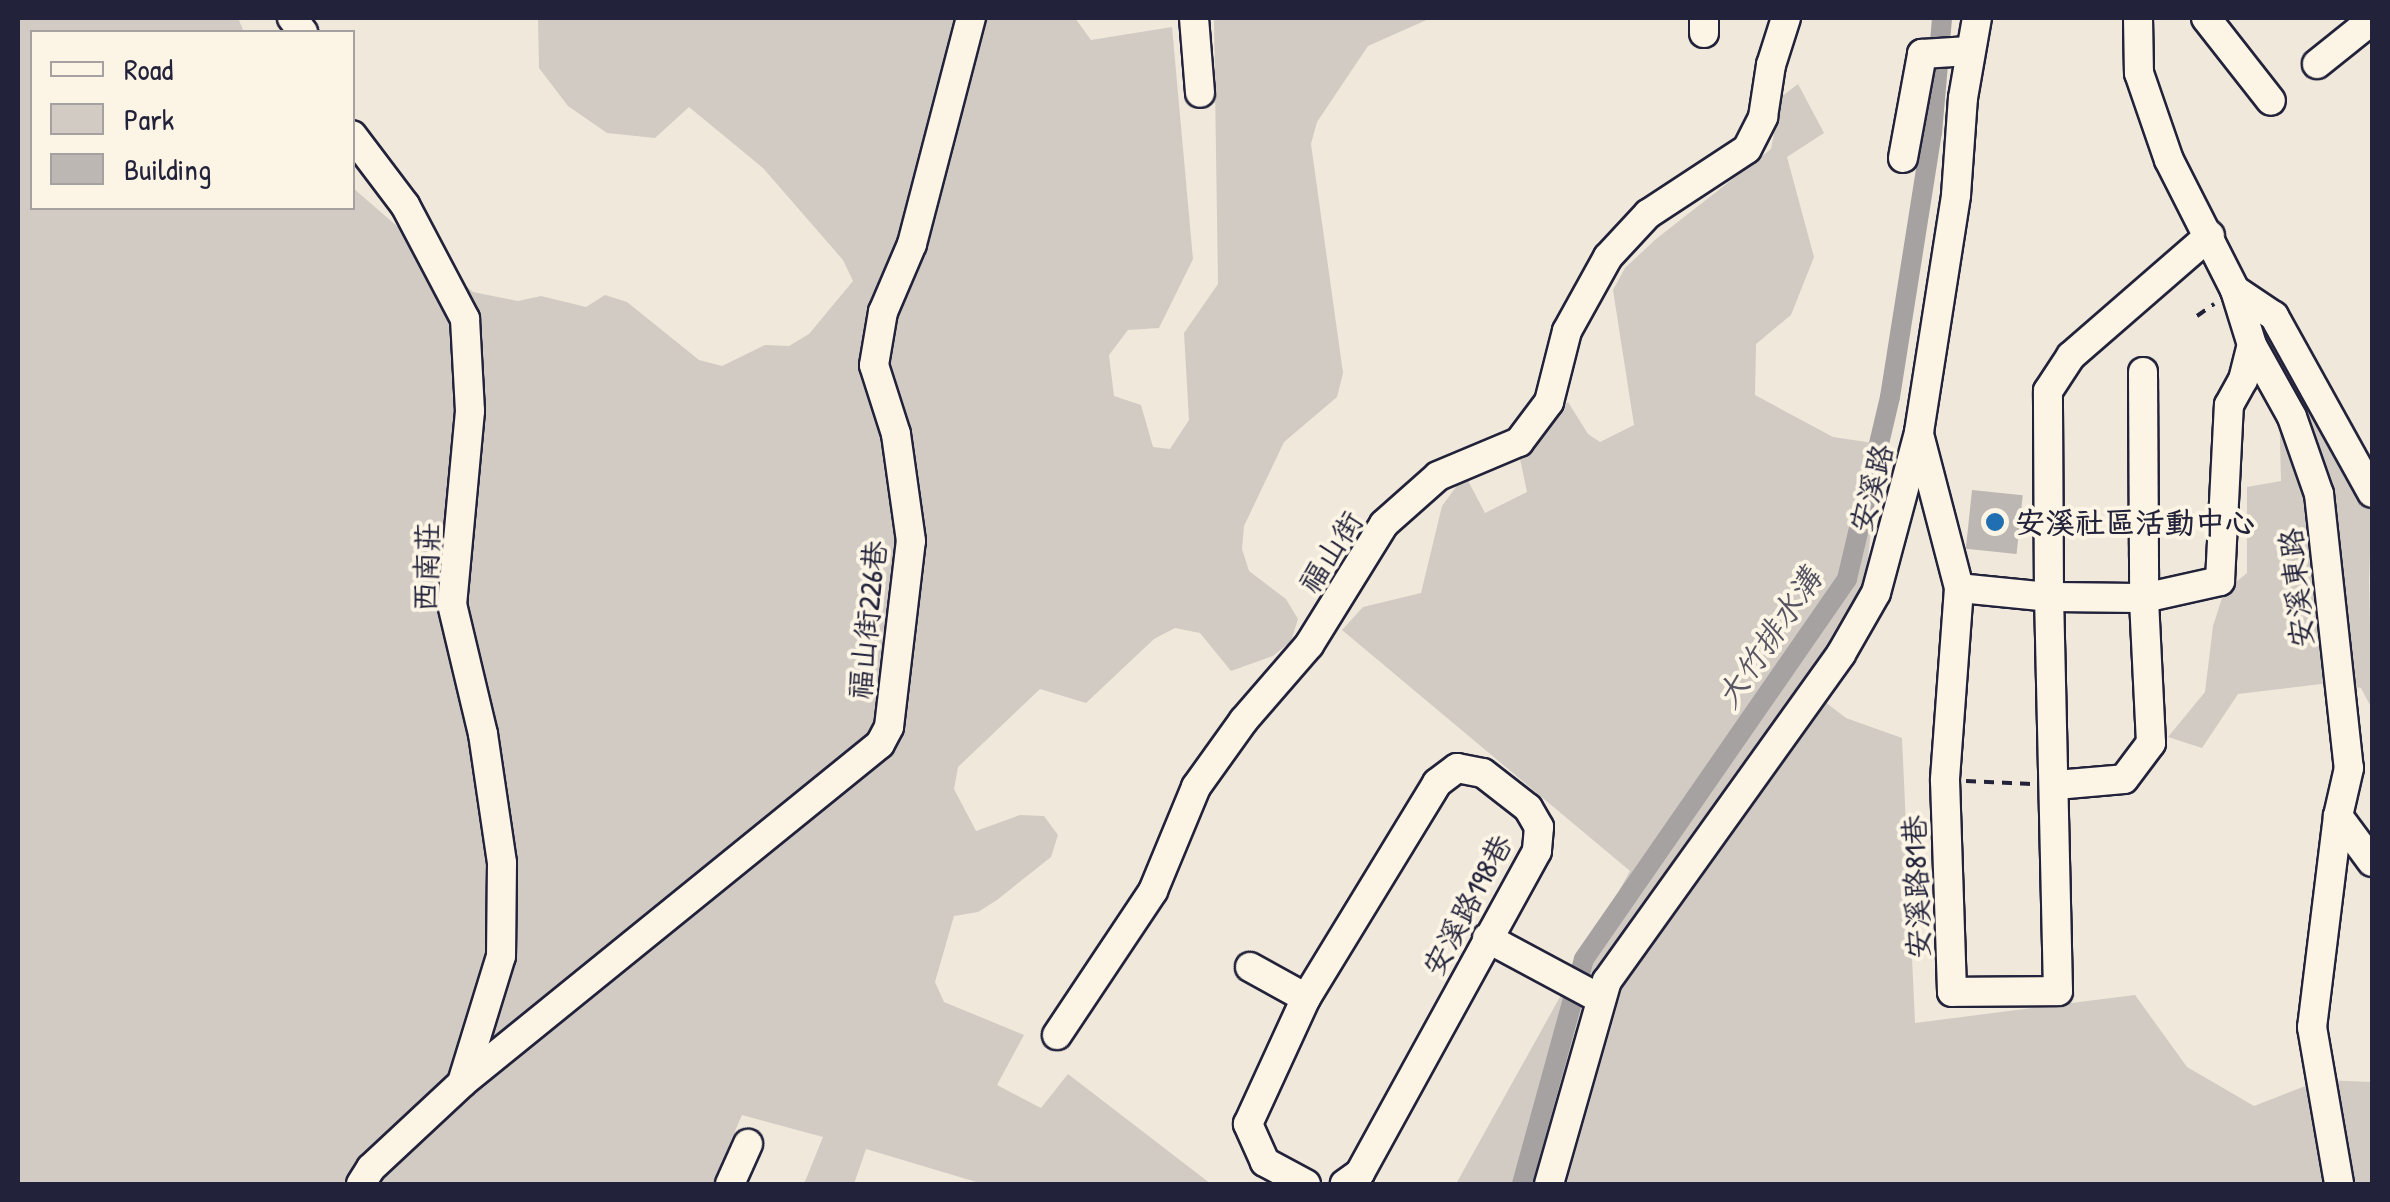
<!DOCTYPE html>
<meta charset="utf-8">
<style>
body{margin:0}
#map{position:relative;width:2390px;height:1202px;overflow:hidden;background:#efe8db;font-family:"Patrick Hand","LXGW WenKai TC",sans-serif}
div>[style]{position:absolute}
.green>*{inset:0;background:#d1cbc3}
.canal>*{height:20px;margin:-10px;padding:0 10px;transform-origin:10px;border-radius:10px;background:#a6a2a2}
.building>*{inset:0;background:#bcb7b3;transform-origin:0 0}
.path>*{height:4px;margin-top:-2px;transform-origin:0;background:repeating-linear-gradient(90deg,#22223b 0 10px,transparent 0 18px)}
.roads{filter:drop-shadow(2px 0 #22223b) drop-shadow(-2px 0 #22223b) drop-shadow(0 2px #22223b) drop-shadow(0 -2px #22223b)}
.minor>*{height:28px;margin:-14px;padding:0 14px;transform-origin:14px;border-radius:14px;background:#fcf5e5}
.dots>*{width:28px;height:28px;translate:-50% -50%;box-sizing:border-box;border:5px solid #fcf5e5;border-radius:50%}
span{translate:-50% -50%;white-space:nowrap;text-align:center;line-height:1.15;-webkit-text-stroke:8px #fcf5e5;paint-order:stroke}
.street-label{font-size:30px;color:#22223b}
.poi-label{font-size:30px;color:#22223b;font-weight:700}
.left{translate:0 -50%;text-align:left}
.water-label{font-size:32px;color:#575564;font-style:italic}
.frame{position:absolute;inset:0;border:20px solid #22223b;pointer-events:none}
.legend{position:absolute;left:30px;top:30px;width:325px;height:180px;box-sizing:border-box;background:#fcf5e5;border:2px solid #a5a1a1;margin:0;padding:12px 18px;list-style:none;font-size:30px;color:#22223b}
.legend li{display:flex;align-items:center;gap:20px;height:50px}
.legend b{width:50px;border:2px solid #a5a1a1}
</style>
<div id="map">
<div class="green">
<div style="clip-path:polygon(19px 18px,238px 18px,244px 32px,32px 32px,32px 208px,352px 208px,353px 188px,473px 292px,518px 301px,541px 296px,586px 307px,605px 295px,627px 302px,699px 360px,722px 366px,765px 345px,789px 346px,809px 334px,853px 281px,843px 260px,763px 168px,689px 107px,655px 138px,607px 133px,568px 106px,539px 68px,538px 18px,1075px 18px,1091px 40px,1172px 27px,1193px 259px,1159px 328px,1128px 330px,1109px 355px,1114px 396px,1141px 405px,1153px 447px,1170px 449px,1189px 420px,1184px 333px,1218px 284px,1214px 18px,1431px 18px,1368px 46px,1317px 122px,1311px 144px,1343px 373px,1337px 397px,1284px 442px,1244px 526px,1242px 549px,1249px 571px,1286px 599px,1298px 619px,1291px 641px,1273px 656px,1231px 671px,1200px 633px,1175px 628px,1154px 639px,1086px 703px,1040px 689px,958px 767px,954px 789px,976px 831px,1020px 815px,1044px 816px,1058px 835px,1051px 857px,997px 900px,978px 912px,954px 916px,935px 982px,944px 1002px,1024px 1035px,997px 1085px,1041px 1108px,1068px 1074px,1211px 1184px,983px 1184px,866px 1149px,854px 1184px,804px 1184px,823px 1137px,742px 1115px,712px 1184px,18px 1184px)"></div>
<div style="clip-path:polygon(1798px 84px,1824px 133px,1787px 157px,1814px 257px,1791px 315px,1756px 344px,1755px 395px,1833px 437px,1880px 444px,1867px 568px,1846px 634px,1816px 695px,1846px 718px,1902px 738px,1915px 1023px,2135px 995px,2187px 1067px,2254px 1106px,2321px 1080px,2372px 1082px,2372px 1184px,1456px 1184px,1630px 871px,1342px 630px,1363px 607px,1421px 593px,1442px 506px,1465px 475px,1485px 513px,1527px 492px,1518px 449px,1568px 402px,1588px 434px,1600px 442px,1634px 425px,1613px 290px,1625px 268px,1656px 239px,1771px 149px,1781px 97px)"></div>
<div style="clip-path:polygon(2304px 383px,2372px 495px,2369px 582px,2372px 709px,2361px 688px,2329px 683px,2238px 694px,2202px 748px,2168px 737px,2205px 692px,2213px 626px,2224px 592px,2247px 573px,2247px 487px,2281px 481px,2279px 401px)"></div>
</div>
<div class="canal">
<div style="left:1522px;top:1184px;width:233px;rotate:-74.6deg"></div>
<div style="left:1584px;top:959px;width:462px;rotate:-55.3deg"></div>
<div style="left:1847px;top:579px;width:187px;rotate:-76.7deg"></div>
<div style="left:1890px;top:397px;width:267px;rotate:-81deg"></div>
<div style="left:1932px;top:133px;width:115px;rotate:-85deg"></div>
</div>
<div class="building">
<div style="left:1972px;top:490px;width:51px;height:59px;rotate:6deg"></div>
</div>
<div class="path">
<div style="left:2197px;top:316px;width:21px;rotate:-35deg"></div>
<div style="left:1966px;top:781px;width:66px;rotate:2.6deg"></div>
</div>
<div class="roads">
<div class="minor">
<div style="left:292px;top:18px;width:18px;rotate:52deg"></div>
<div style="left:1194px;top:18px;width:75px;rotate:85.4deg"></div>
<div style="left:2138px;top:18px;width:55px;rotate:89deg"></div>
<div style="left:2139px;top:73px;width:92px;rotate:71deg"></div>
<div style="left:2169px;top:160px;width:146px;rotate:63.1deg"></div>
<div style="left:2235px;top:290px;width:58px;rotate:72.8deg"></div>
<div style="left:2252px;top:345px;width:82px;rotate:60.9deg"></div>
<div style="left:2292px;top:417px;width:82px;rotate:70.7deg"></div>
<div style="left:2319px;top:494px;width:276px;rotate:83.8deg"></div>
<div style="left:2349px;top:768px;width:49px;rotate:102.9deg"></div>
<div style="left:2338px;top:816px;width:213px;rotate:97deg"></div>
<div style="left:2312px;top:1027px;width:159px;rotate:80.2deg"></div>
<div style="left:2206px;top:18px;width:105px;rotate:51.9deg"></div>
<div style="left:1704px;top:33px;width:15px;rotate:-90deg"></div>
<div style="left:2317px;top:64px;width:70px;rotate:-38.7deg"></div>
<div style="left:352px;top:135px;width:88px;rotate:52.9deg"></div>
<div style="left:405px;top:205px;width:129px;rotate:62.2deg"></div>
<div style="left:465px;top:319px;width:92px;rotate:86.9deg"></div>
<div style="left:470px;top:411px;width:194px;rotate:95.3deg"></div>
<div style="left:452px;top:604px;width:134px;rotate:76.6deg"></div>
<div style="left:483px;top:734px;width:130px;rotate:81.6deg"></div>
<div style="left:502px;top:863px;width:93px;rotate:90.6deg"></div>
<div style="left:501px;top:956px;width:133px;rotate:107.1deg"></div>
<div style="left:1903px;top:158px;width:106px;rotate:-79.6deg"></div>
<div style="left:1922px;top:54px;width:47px;rotate:-3.7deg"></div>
<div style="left:2235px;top:290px;width:47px;rotate:33.7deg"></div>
<div style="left:2274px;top:316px;width:202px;rotate:61deg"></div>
<div style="left:2143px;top:372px;width:226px;rotate:89.7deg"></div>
<div style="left:2144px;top:598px;width:95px;rotate:-179.4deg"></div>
<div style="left:2049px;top:597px;width:206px;rotate:-90.3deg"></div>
<div style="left:2048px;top:391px;width:42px;rotate:-56.7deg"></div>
<div style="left:2071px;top:356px;width:184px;rotate:-41deg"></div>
<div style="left:1920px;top:438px;width:155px;rotate:75.4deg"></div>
<div style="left:1959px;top:588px;width:193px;rotate:94.2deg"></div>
<div style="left:1945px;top:780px;width:212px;rotate:88.1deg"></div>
<div style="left:1952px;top:992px;width:106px;rotate:-0.5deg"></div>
<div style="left:2058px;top:991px;width:394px;rotate:-91.3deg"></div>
<div style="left:2049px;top:597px;width:90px;rotate:-174.3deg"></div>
<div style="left:2056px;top:785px;width:68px;rotate:-5deg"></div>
<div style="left:2124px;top:779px;width:45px;rotate:-53.1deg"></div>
<div style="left:2151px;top:743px;width:145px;rotate:-92.8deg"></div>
<div style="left:2144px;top:598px;width:78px;rotate:-12.6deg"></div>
<div style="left:2220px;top:581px;width:176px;rotate:-87.1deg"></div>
<div style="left:2229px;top:405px;width:29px;rotate:-61deg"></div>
<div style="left:2243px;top:380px;width:36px;rotate:-76deg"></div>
<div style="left:2338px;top:816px;width:57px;rotate:53.5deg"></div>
<div style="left:1487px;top:938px;width:129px;rotate:28.2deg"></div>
<div style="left:1250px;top:967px;width:64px;rotate:29deg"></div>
<div style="left:1057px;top:1035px;width:173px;rotate:-56.3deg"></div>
<div style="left:1153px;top:891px;width:113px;rotate:-67.5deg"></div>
<div style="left:1196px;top:787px;width:82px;rotate:-54.4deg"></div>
<div style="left:1244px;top:720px;width:99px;rotate:-49.1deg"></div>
<div style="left:1309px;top:645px;width:142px;rotate:-58.2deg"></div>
<div style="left:1384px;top:524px;width:72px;rotate:-41.6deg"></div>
<div style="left:1438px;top:476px;width:88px;rotate:-22.8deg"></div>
<div style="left:1519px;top:442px;width:50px;rotate:-53.1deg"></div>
<div style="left:1549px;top:402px;width:73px;rotate:-75.8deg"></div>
<div style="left:1567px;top:331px;width:85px;rotate:-61deg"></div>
<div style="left:1608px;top:257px;width:59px;rotate:-47.1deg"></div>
<div style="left:1648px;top:214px;width:118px;rotate:-33.3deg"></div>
<div style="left:1747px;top:149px;width:36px;rotate:-63deg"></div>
<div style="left:1763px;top:117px;width:53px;rotate:-81.3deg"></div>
<div style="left:1771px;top:65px;width:49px;rotate:-72.3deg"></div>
<div style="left:361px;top:1184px;width:19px;rotate:-58deg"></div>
<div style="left:371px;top:1168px;width:125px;rotate:-43deg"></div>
<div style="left:462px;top:1083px;width:538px;rotate:-39.04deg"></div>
<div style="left:880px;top:744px;width:19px;rotate:-62deg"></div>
<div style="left:889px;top:727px;width:187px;rotate:-83.3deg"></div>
<div style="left:911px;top:541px;width:108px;rotate:-98deg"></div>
<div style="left:896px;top:434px;width:72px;rotate:-107.7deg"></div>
<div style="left:874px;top:365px;width:54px;rotate:-80.4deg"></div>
<div style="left:883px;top:312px;width:74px;rotate:-66.9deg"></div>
<div style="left:912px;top:244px;width:234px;rotate:-75.4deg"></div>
<div style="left:730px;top:1184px;width:44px;rotate:-65.8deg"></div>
<div style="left:1306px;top:1184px;width:47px;rotate:-151.8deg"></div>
<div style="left:1265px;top:1162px;width:42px;rotate:-114.1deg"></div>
<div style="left:1248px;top:1124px;width:139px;rotate:-65.3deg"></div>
<div style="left:1306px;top:998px;width:252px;rotate:-58.6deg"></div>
<div style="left:1437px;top:783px;width:25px;rotate:-37deg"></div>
<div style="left:1457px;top:768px;width:26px;rotate:11deg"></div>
<div style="left:1483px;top:773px;width:57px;rotate:37.9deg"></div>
<div style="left:1528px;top:808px;width:22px;rotate:60deg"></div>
<div style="left:1539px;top:827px;width:24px;rotate:95deg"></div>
<div style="left:1537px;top:851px;width:367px;rotate:118.8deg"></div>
<div style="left:1360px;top:1173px;width:19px;rotate:144deg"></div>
<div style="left:1549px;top:1184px;width:211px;rotate:-74.1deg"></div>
<div style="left:1607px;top:981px;width:402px;rotate:-54.4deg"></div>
<div style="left:1841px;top:654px;width:70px;rotate:-60.2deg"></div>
<div style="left:1876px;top:593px;width:167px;rotate:-75deg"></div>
<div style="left:1919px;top:432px;width:240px;rotate:-81.1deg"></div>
<div style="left:1956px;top:195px;width:97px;rotate:-85.9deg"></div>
<div style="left:1963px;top:98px;width:81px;rotate:-80.1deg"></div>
</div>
</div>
<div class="dots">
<div style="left:1995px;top:522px;background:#1f6fb2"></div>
</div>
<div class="street-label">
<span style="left:1871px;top:488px;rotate:-75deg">安溪路</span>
<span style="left:1330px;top:552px;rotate:-57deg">福山街</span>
<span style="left:426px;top:567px;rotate:-88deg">西南莊</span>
<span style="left:2296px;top:588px;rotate:-96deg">安溪東路</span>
<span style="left:867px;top:620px;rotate:-84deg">福山街226巷</span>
<span style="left:1916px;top:887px;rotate:-92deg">安溪路81巷</span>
<span style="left:1467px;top:905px;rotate:-62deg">安溪路198巷</span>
</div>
<div class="poi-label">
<span class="left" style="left:2015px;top:522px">安溪社區活動中心</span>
</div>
<div class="water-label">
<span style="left:1769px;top:638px;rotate:-56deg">大竹排水溝</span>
</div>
<div class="frame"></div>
<ul class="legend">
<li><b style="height:12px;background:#fcf5e5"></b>Road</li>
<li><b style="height:28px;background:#d1cbc3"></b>Park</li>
<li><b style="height:28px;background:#bcb7b3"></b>Building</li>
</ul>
</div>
